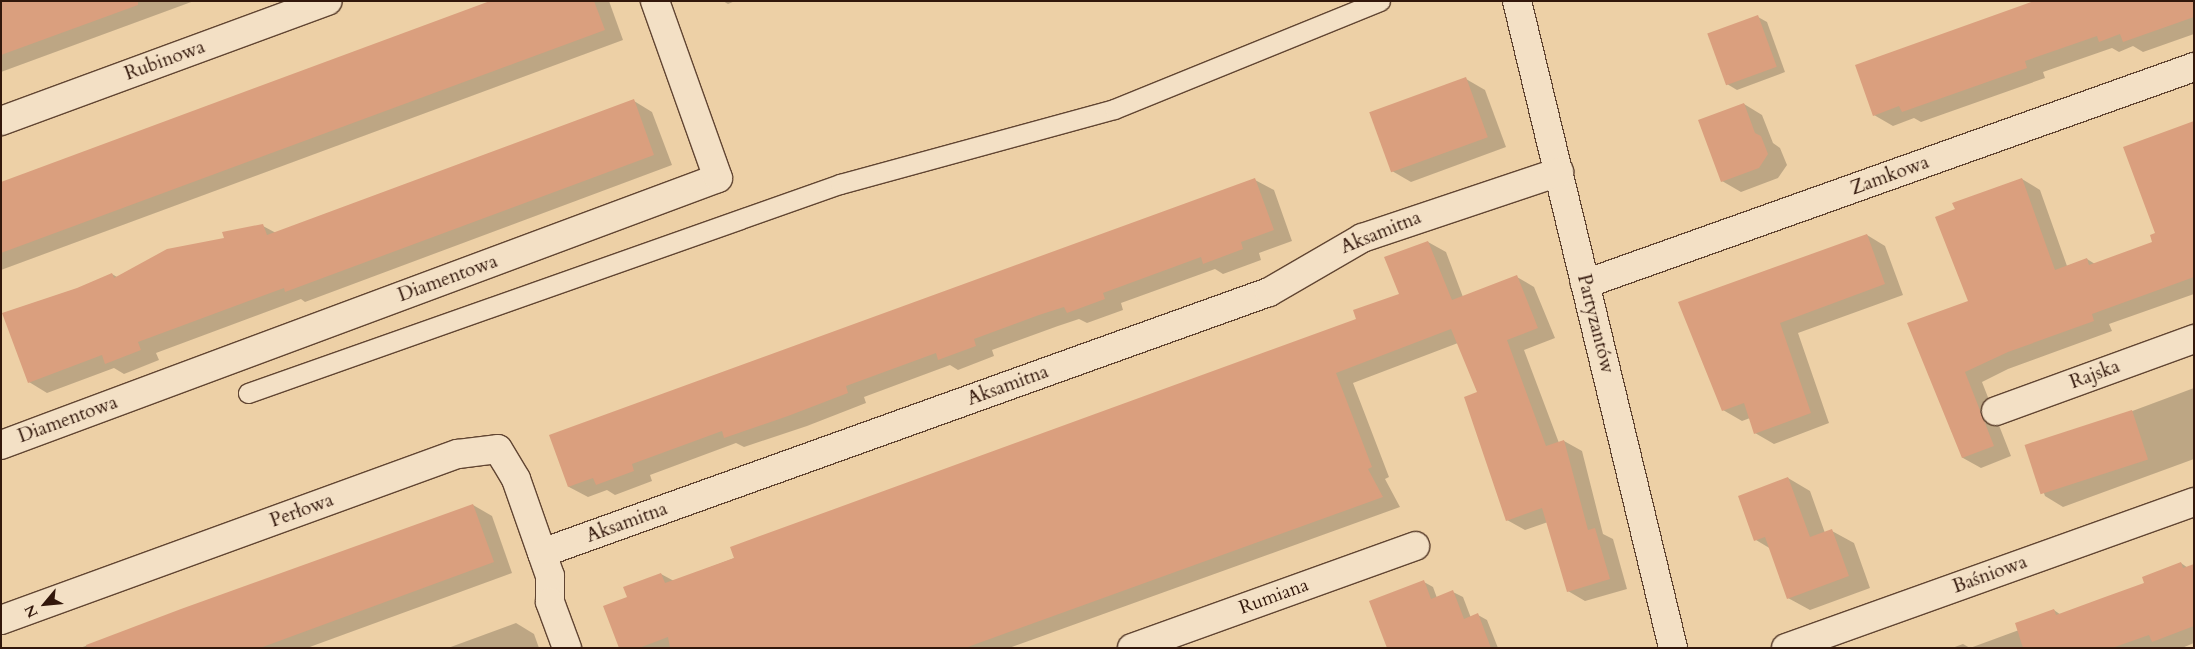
<!DOCTYPE html>
<meta charset="utf-8">
<style>
body{margin:0}
#map{position:relative;width:2195px;height:649px;overflow:hidden;background:#edd0a6;font-family:Cardo,serif}
div>[style]{position:absolute}
.shadow>*{inset:0;background:#0003}
.building>*{inset:0;background:#da9f7e;transform-origin:0 0}
.roads{filter:drop-shadow(1px 0 #614532) drop-shadow(-1px 0 #614532) drop-shadow(0 1px #614532) drop-shadow(0 -1px #614532)}
.lane>*{height:19px;margin:-9.5px;padding:0 9.5px;transform-origin:9.5px;border-radius:9.5px;background:#f3e0c5}
.street>*{height:28px;margin:-14px;padding:0 14px;transform-origin:14px;border-radius:14px;background:#f3e0c5}
span{translate:-50% -50%;white-space:nowrap;text-align:center;line-height:1.15;-webkit-text-stroke:4px #f3e0c5;paint-order:stroke}
.street-label{font-size:19px;color:#32170b}
.frame{position:absolute;inset:0;border:2px solid #32170b;pointer-events:none}
.north{position:absolute;left:20px;top:579px;width:50px;height:50px;-webkit-text-stroke:4px #f3e0c5;paint-order:stroke;rotate:242deg;font-size:14px;font-weight:700;line-height:20px;text-align:center;color:#32170b}
.north::after{content:'';display:block;margin:auto;width:18px;height:22px;background:#32170b;clip-path:polygon(50% 0,100% 100%,50% 72%,0 100%)}
</style>
<div id="map">
<div class="shadow">
<div style="clip-path:polygon(1px 1px,194px 1px,1px 72px)"></div>
<div style="clip-path:polygon(494px 1px,609px 1px,623px 40px,1px 270px,1px 183px)"></div>
<div style="clip-path:polygon(723px 1px,735px 1px,728px 4px)"></div>
<div style="clip-path:polygon(2056px 1px,2194px 1px,2194px 34px,2143px 52px,2133px 46px,2119px 52px,2112px 48px,2043px 72px,2045px 78px,1921px 122px,1914px 118px,1893px 126px,1874px 115px)"></div>
<div style="clip-path:polygon(1758px 17px,1767px 22px,1785px 72px,1737px 90px,1727px 84px)"></div>
<div style="clip-path:polygon(1466px 79px,1485px 90px,1506px 147px,1411px 182px,1392px 171px)"></div>
<div style="clip-path:polygon(634px 101px,652px 112px,672px 165px,305px 302px,301px 299px,156px 353px,159px 360px,124px 374px,114px 368px,47px 393px,29px 382px,78px 290px,112px 274px,117px 277px,263px 226px,276px 233px)"></div>
<div style="clip-path:polygon(1744px 104px,1762px 115px,1773px 143px,1780px 148px,1787px 165px,1778px 178px,1741px 192px,1722px 181px)"></div>
<div style="clip-path:polygon(2194px 122px,2194px 294px,2109px 324px,2112px 331px,2008px 369px,1982px 382px,2011px 456px,1981px 468px,1963px 458px,1909px 324px,1970px 302px,2022px 179px,2040px 190px,2067px 266px,2087px 259px,2095px 264px,2154px 243px)"></div>
<div style="clip-path:polygon(1255px 180px,1274px 190px,1292px 241px,1259px 253px,1261px 260px,1223px 274px,1215px 269px,1121px 303px,1123px 310px,1087px 323px,1079px 319px,1058px 326px,992px 350px,994px 356px,958px 370px,950px 365px,864px 397px,866px 403px,807px 426px,744px 447px,736px 443px,650px 475px,652px 481px,615px 495px,607px 490px,588px 497px,569px 487px,551px 436px)"></div>
<div style="clip-path:polygon(1867px 235px,1885px 246px,1903px 295px,1798px 333px,1829px 423px,1774px 444px,1755px 433px,1750px 418px,1742px 421px,1723px 410px,1680px 303px)"></div>
<div style="clip-path:polygon(1428px 242px,1446px 252px,1463px 297px,1517px 277px,1534px 287px,1555px 338px,1524px 350px,1559px 443px,1564px 441px,1582px 451px,1603px 534px,1613px 539px,1627px 589px,1585px 601px,1568px 591px,1548px 522px,1525px 530px,1507px 520px,1478px 393px,1458px 343px,1353px 383px,1389px 477px,1385px 479px,1400px 507px,1009px 648px,620px 648px,628px 598px,661px 574px,674px 581px,1358px 320px,1400px 294px)"></div>
<div style="clip-path:polygon(2194px 388px,2194px 459px,2063px 507px,2045px 496px,2028px 450px)"></div>
<div style="clip-path:polygon(1788px 478px,1810px 491px,1825px 533px,1832px 531px,1854px 543px,1870px 588px,1810px 610px,1788px 598px,1771px 549px,1756px 540px)"></div>
<div style="clip-path:polygon(473px 505px,492px 516px,512px 573px,307px 648px,80px 648px)"></div>
<div style="clip-path:polygon(2181px 563px,2188px 568px,2194px 566px,2194px 643px,2182px 648px,1970px 648px,2019px 630px,2054px 610px,2061px 615px,2146px 583px)"></div>
<div style="clip-path:polygon(1424px 582px,1433px 587px,1437px 598px,1453px 592px,1463px 597px,1471px 618px,1478px 615px,1487px 620px,1498px 648px,1444px 648px)"></div>
<div style="clip-path:polygon(516px 623px,534px 634px,539px 648px,448px 648px)"></div>
<div style="clip-path:polygon(1963px 644px,1970px 648px,1952px 648px)"></div>
</div>
<div class="building">
<div style="clip-path:polygon(1px 1px,138px 1px,138px 5px,1px 55px)"></div>
<div style="clip-path:polygon(490px 1px,594px 1px,605px 30px,1px 253px,1px 182px)"></div>
<div style="clip-path:polygon(2034px 1px,2194px 1px,2194px 17px,2123px 42px,2120px 34px,2099px 42px,2097px 36px,2025px 61px,2027px 68px,1939px 99px,1902px 112px,1899px 106px,1873px 116px,1855px 65px)"></div>
<div style="left:1758px;top:15px;width:55px;height:54px;rotate:70deg"></div>
<div style="left:1466px;top:77px;width:64px;height:103px;rotate:70deg"></div>
<div style="clip-path:polygon(634px 99px,654px 155px,285px 292px,284px 288px,138px 342px,141px 350px,105px 364px,102px 355px,28px 383px,2px 313px,77px 288px,112px 273px,114px 278px,167px 249px,224px 238px,222px 232px,263px 224px,267px 235px)"></div>
<div style="clip-path:polygon(1744px 103px,1755px 133px,1761px 136px,1768px 154px,1759px 168px,1721px 182px,1698px 120px)"></div>
<div style="clip-path:polygon(2194px 121px,2194px 277px,2092px 314px,2094px 321px,2008px 352px,1965px 372px,1994px 446px,1962px 458px,1907px 323px,1968px 301px,1935px 217px,1955px 209px,1952px 203px,2022px 178px,2055px 270px,2087px 258px,2089px 265px,2152px 242px,2150px 235px,2155px 233px,2123px 147px)"></div>
<div style="clip-path:polygon(1255px 178px,1274px 230px,1241px 242px,1243px 249px,1203px 264px,1201px 257px,1103px 293px,1105px 299px,1067px 313px,1064px 307px,1039px 315px,974px 339px,976px 346px,938px 360px,936px 353px,846px 386px,848px 393px,788px 416px,724px 438px,722px 431px,632px 464px,634px 471px,596px 485px,593px 478px,568px 487px,549px 435px)"></div>
<div style="clip-path:polygon(1867px 234px,1885px 284px,1780px 323px,1811px 413px,1754px 434px,1744px 403px,1722px 411px,1678px 302px)"></div>
<div style="clip-path:polygon(1428px 241px,1452px 300px,1517px 275px,1538px 328px,1507px 340px,1546px 446px,1564px 440px,1588px 530px,1595px 528px,1610px 579px,1567px 592px,1542px 508px,1506px 521px,1464px 397px,1477px 392px,1451px 329px,1336px 373px,1372px 467px,1368px 469px,1383px 497px,965px 648px,670px 648px,668px 637px,639px 648px,619px 648px,603px 606px,627px 597px,623px 587px,661px 573px,665px 583px,734px 558px,730px 547px,1356px 319px,1353px 310px,1399px 294px,1384px 257px)"></div>
<div style="left:2132px;top:410px;width:52px;height:113px;rotate:72deg"></div>
<div style="clip-path:polygon(1788px 477px,1810px 537px,1832px 529px,1849px 576px,1787px 599px,1765px 537px,1754px 541px,1738px 496px)"></div>
<div style="clip-path:polygon(473px 504px,494px 562px,260px 648px,87px 648px,86px 645px,181px 609px)"></div>
<div style="clip-path:polygon(2181px 562px,2183px 568px,2194px 564px,2194px 626px,2152px 642px,2149px 635px,2112px 648px,2023px 648px,2015px 623px,2054px 609px,2056px 615px,2105px 597px,2144px 583px,2142px 577px)"></div>
<div style="clip-path:polygon(1424px 580px,1431px 599px,1453px 590px,1464px 619px,1478px 613px,1491px 648px,1387px 648px,1369px 601px)"></div>
</div>
<div class="roads">
<div class="lane">
<div style="left:248px;top:393px;width:628px;rotate:-19.45deg"></div>
<div style="left:840px;top:184px;width:284px;rotate:-15.3deg"></div>
<div style="left:1114px;top:109px;width:287px;rotate:-22.1deg"></div>
</div>
<div class="street">
<div style="left:1517px;top:1px;width:666px;rotate:76.44deg"></div>
<div style="left:1px;top:121px;width:348px;rotate:-20.2deg"></div>
<div style="left:1585px;top:284px;width:647px;rotate:-19.61deg"></div>
<div style="left:1996px;top:411px;width:211px;rotate:-20deg"></div>
<div style="left:1px;top:445px;width:765px;rotate:-20.42deg"></div>
<div style="left:718px;top:178px;width:188px;rotate:-109.6deg"></div>
<div style="left:542px;top:553px;width:772px;rotate:-19.75deg"></div>
<div style="left:1269px;top:292px;width:108px;rotate:-30.1deg"></div>
<div style="left:1362px;top:238px;width:208px;rotate:-18.5deg"></div>
<div style="left:1px;top:620px;width:486px;rotate:-20deg"></div>
<div style="left:458px;top:454px;width:40px;rotate:-7.1deg"></div>
<div style="left:498px;top:449px;width:35px;rotate:59deg"></div>
<div style="left:516px;top:479px;width:103px;rotate:70.7deg"></div>
<div style="left:550px;top:576px;width:26px;rotate:90deg"></div>
<div style="left:550px;top:602px;width:49px;rotate:69.7deg"></div>
<div style="left:1132px;top:648px;width:301px;rotate:-19.8deg"></div>
<div style="left:1786px;top:648px;width:433px;rotate:-19.7deg"></div>
</div>
</div>
<div class="street-label">
<span style="left:165px;top:61px;rotate:-20deg">Rubinowa</span>
<span style="left:1890px;top:176px;rotate:-20deg">Zamkowa</span>
<span style="left:1381px;top:233px;rotate:-22deg">Aksamitna</span>
<span style="left:448px;top:279px;rotate:-20deg">Diamentowa</span>
<span style="left:1595px;top:324px;rotate:76deg">Partyzantów</span>
<span style="left:2095px;top:375px;rotate:-20deg">Rajska</span>
<span style="left:1008px;top:386px;rotate:-20deg">Aksamitna</span>
<span style="left:68px;top:420px;rotate:-20deg">Diamentowa</span>
<span style="left:302px;top:511px;rotate:-20deg">Perłowa</span>
<span style="left:627px;top:523px;rotate:-20deg">Aksamitna</span>
<span style="left:1990px;top:575px;rotate:-20deg">Baśniowa</span>
<span style="left:1274px;top:597px;rotate:-20deg">Rumiana</span>
</div>
<div class="frame"></div>
<div class="north">N</div>
</div>
